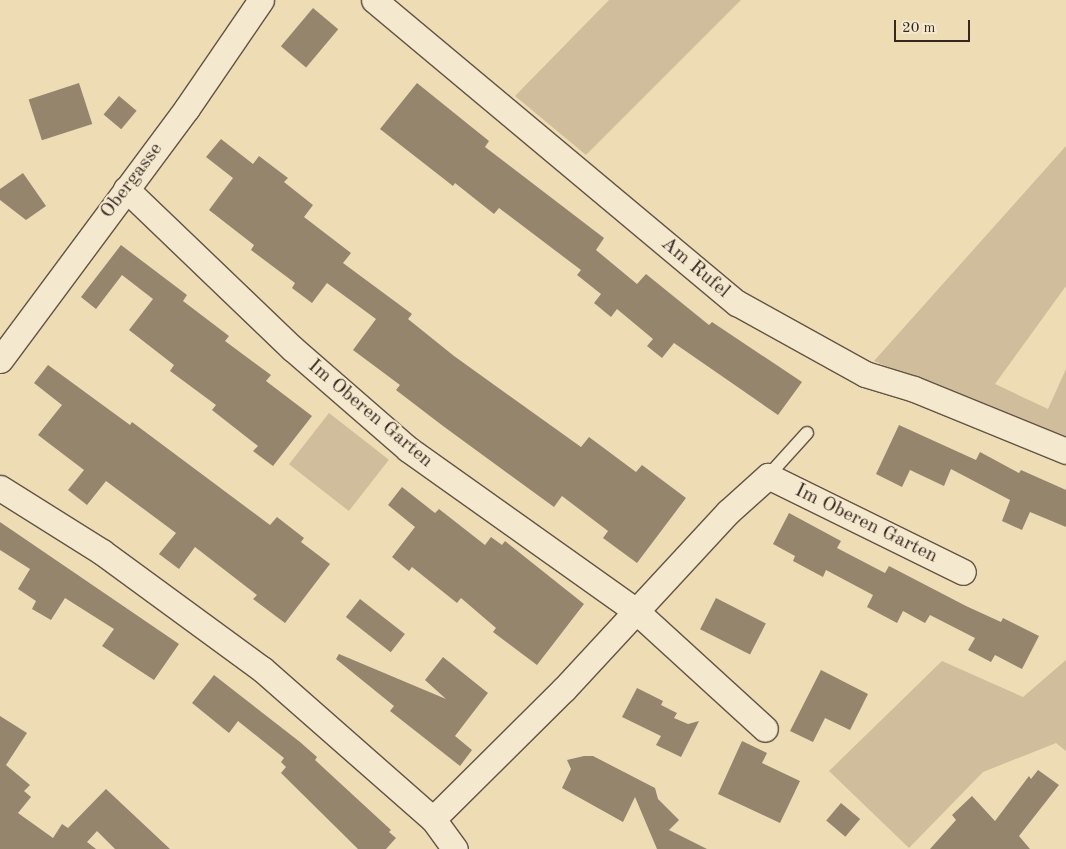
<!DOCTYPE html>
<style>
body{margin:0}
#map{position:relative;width:1066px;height:849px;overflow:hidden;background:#eedcb5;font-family:"Old Standard TT",serif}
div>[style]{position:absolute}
.green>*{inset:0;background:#cfbd9b;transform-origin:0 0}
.building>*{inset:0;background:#96856d;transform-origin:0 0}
.roads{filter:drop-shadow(1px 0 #645444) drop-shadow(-1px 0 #645444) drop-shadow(0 1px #645444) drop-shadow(0 -1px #645444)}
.service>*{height:12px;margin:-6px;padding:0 6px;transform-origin:6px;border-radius:6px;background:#f4e8cf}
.minor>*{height:25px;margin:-12.5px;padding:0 12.5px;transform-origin:12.5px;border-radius:12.5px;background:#f4e8cf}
span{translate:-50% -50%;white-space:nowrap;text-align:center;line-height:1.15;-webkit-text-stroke:4px #f4e8cf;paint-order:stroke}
.street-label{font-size:20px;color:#36261e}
.scale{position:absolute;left:894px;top:20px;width:76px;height:22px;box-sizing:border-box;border:2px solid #36261e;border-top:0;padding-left:6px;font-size:15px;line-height:18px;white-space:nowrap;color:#36261e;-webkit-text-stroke:4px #f4e8cf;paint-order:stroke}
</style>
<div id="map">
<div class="green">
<div style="clip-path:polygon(609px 0,741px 0,586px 155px,515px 96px)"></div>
<div style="clip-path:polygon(1066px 146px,1066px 286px,995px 384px,1048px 409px,1066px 369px,1066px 443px,874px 361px)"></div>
<div style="left:329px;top:413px;width:76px;height:65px;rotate:38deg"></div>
<div style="clip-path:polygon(1066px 660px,1066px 751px,1056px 743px,983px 772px,909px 848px,829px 771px,942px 661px,1023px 697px)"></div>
</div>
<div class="building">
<div style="left:313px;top:8px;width:33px;height:50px;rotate:40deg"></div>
<div style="left:79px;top:83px;width:43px;height:53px;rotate:72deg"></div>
<div style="clip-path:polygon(417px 83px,489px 141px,485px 147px,604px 238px,596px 250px,637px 284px,646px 274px,709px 325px,712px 322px,802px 382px,778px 415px,674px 343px,662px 358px,647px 346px,653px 339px,617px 309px,611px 317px,594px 303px,601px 294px,577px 275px,581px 270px,499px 208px,494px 214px,455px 183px,453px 186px,380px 129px)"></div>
<div style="left:119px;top:96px;width:23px;height:24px;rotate:40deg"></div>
<div style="clip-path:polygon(221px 139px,253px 164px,259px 156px,288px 178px,284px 182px,313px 205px,304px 217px,351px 253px,343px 263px,412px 314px,408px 319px,454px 356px,581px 447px,589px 437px,636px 472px,642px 465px,686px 498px,637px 563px,603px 538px,608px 531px,562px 496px,554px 507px,443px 426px,396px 390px,400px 385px,353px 350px,376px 319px,327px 283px,312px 303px,292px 288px,295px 283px,251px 250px,254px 245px,209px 210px,233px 178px,206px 157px)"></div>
<div style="clip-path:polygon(23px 173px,46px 206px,26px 220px,0 200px,0 189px)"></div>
<div style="clip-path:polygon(121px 245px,187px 295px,183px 301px,229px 336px,225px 341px,271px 375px,266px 381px,312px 416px,273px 466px,253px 451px,258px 446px,212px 410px,216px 405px,170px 371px,174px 365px,129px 330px,153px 299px,122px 275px,96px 309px,81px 297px)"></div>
<div style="clip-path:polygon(48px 365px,130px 425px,132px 422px,270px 525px,277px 517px,304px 538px,301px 542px,330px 564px,285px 623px,253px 599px,257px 595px,195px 547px,179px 569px,159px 554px,176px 533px,106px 481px,87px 505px,68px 490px,84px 470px,38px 435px,62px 405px,34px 383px)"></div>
<div style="clip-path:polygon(899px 425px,976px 460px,980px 452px,1019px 473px,1021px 470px,1066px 490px,1066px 527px,1030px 512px,1022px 530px,1002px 521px,1010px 500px,951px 469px,944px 486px,910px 470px,902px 487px,876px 474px)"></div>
<div style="clip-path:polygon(402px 487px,435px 513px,439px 509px,485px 545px,491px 537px,502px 545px,505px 541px,584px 604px,537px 665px,493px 632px,496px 628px,461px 598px,457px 603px,412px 567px,409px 571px,392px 557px,415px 527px,388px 505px)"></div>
<div style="clip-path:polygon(789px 513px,841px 541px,837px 548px,885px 573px,889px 566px,966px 606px,1001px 622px,1003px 618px,1039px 636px,1022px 669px,995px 655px,991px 662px,968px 650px,975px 638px,930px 615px,925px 623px,903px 611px,897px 623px,867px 607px,873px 595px,826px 570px,823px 577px,793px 561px,795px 556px,773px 544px)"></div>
<div style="clip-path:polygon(0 522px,179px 644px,154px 680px,102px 646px,114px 629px,65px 598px,51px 620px,32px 609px,36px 601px,18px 589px,30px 569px,0 550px)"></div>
<div style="left:716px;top:598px;width:56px;height:35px;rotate:27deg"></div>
<div style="left:360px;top:599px;width:57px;height:23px;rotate:38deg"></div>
<div style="clip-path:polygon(339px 654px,446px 699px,425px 680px,443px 657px,488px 693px,455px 736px,472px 750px,460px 766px,390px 711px,394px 706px,336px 659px)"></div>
<div style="clip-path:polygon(821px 670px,868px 694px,850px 730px,825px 718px,813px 742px,790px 731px)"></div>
<div style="clip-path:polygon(214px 675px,300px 742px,317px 757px,315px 760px,391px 830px,389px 832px,396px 838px,386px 849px,358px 849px,281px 773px,286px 767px,281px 762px,284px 758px,238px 721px,229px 733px,192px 703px)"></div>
<div style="clip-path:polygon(637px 688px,663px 701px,661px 705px,677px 713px,674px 718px,688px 724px,699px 721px,681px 757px,656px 745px,661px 736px,622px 717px)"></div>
<div style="clip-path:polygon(0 716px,27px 733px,6px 765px,30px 785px,24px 791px,31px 797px,18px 813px,53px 838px,62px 824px,68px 828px,106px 789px,170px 849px,115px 849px,97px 831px,87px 842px,96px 849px,0 849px)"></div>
<div style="clip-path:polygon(742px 741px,767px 753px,762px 763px,800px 781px,780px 823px,718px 794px)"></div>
<div style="clip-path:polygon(584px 756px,593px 756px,655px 788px,658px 799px,679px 820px,669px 830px,707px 849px,657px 849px,635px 797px,623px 822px,562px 788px,571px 769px,567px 760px)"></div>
<div style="clip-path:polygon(1038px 770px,1059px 785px,1019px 836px,1030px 849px,930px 849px,956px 820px,952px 815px,972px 796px,995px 821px,1029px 776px,1031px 779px)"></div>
<div style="left:841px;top:803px;width:25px;height:23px;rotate:40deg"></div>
</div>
<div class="roads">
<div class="service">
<div style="left:768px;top:476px;width:58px;rotate:-47.8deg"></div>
</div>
<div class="minor">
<div style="left:374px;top:0;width:473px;rotate:39.9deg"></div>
<div style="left:737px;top:303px;width:146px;rotate:29deg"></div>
<div style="left:865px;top:374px;width:51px;rotate:17deg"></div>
<div style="left:914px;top:389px;width:164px;rotate:22.2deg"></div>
<div style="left:126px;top:189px;width:231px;rotate:43.8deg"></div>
<div style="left:293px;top:349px;width:152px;rotate:41deg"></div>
<div style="left:408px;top:449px;width:281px;rotate:35.4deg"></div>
<div style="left:637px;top:612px;width:173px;rotate:42.4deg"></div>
<div style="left:0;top:360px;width:314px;rotate:-53.4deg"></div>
<div style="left:187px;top:108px;width:131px;rotate:-55.6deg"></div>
<div style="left:0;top:488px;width:120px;rotate:32.1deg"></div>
<div style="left:102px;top:552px;width:198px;rotate:36.2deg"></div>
<div style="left:262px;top:669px;width:227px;rotate:41.3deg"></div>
<div style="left:433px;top:819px;width:37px;rotate:54deg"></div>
<div style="left:433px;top:819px;width:185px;rotate:-44.8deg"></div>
<div style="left:564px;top:689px;width:241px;rotate:-47.2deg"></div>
<div style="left:728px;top:512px;width:54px;rotate:-42deg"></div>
<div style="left:768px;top:476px;width:217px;rotate:26.2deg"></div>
</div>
</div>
<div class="street-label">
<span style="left:132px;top:181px;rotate:-53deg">Obergasse</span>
<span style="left:695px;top:268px;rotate:40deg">Am Rufel</span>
<span style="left:370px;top:414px;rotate:40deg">Im Oberen Garten</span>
<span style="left:866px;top:524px;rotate:26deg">Im Oberen Garten</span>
</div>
<div class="scale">20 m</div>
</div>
